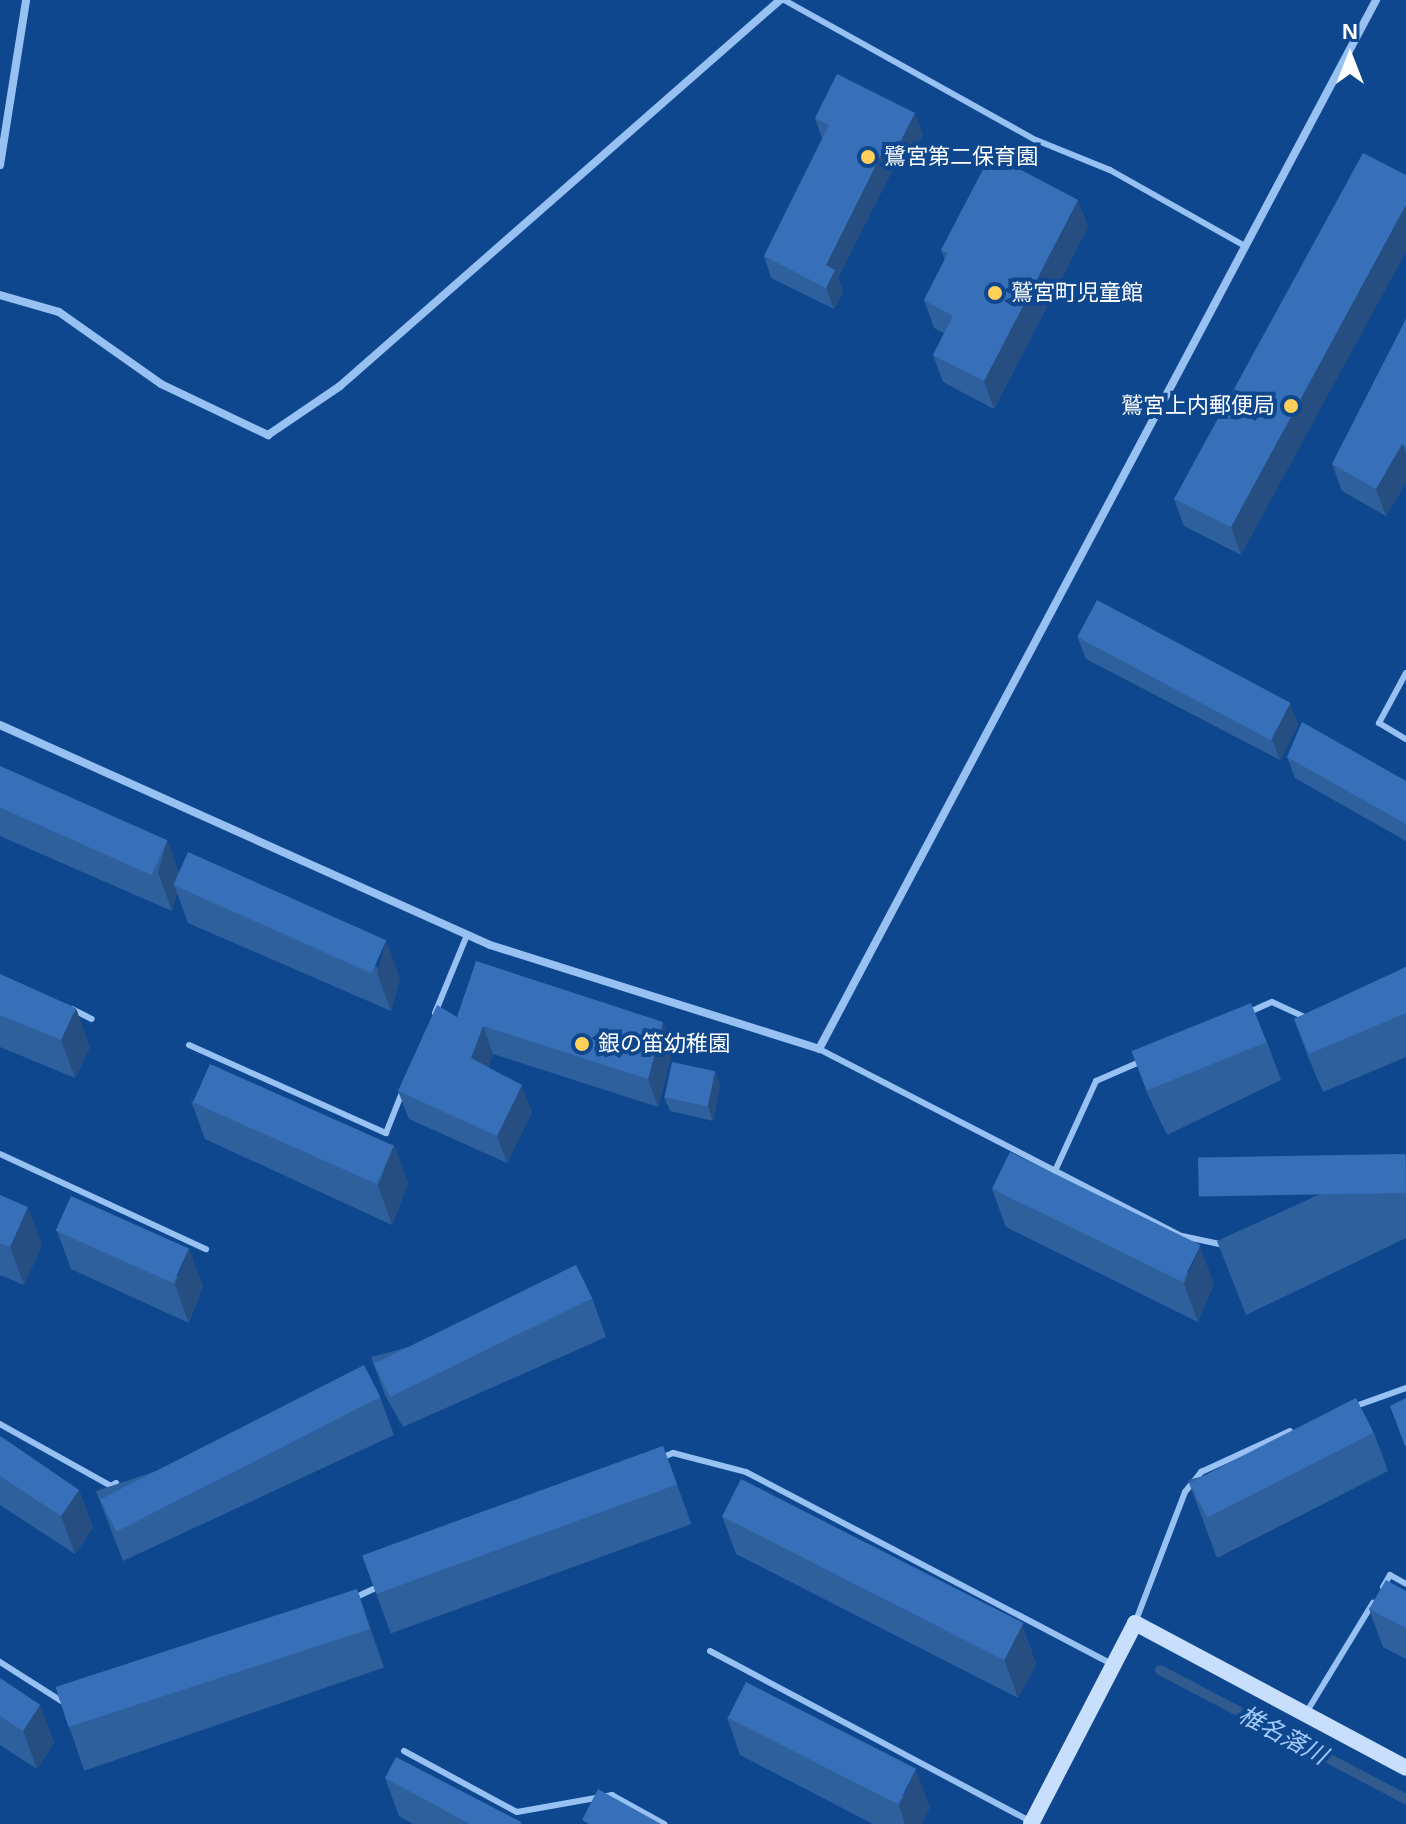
<!DOCTYPE html>
<meta charset="utf-8">
<style>
body{margin:0}
#map{position:relative;width:1406px;height:1824px;overflow:hidden;background:#0f478e;font-family:Helvetica,"Noto Sans JP",sans-serif}
div>[style]{position:absolute}
.stream>*{height:10px;margin:-5px;padding:0 5px;transform-origin:5px;border-radius:5px;background:#315a8f}
.lane>*{height:6px;margin:-3px;padding:0 3px;transform-origin:3px;border-radius:3px;background:#98c1f3}
.street>*{height:8px;margin:-4px;padding:0 4px;transform-origin:4px;border-radius:4px;background:#98c1f3}
.secondary>*{height:16px;margin:-8px;padding:0 8px;transform-origin:8px;border-radius:8px;background:#c7defd}
.wall>*{inset:0;background:#2f609e;transform-origin:0 0}
.shaded-wall>*{inset:0;background:#264e81}
.building>*{inset:0;background:#3770b8;transform-origin:0 0}
.dots>*{width:22px;height:22px;translate:-50% -50%;box-sizing:border-box;border:4px solid #0f478e;border-radius:50%}
span{translate:-50% -50%;white-space:nowrap;text-align:center;line-height:1.15;-webkit-text-stroke:8px #0f478e;paint-order:stroke}
.poi-label{font-size:22px;color:#fff}
.left{translate:0 -50%;text-align:left}
.right{translate:-100% -50%;text-align:right}
.water-label{font-size:24px;color:#a4cbfa;font-style:italic}
.north{position:absolute;left:1310px;top:16px;width:80px;height:80px;-webkit-text-stroke:6px #0f478e;paint-order:stroke;rotate:0deg;font-size:22px;font-weight:700;line-height:32px;text-align:center;color:#fff}
.north::after{content:'';display:block;margin:auto;width:28px;height:36px;background:#fff;clip-path:polygon(50% 0,100% 100%,50% 72%,0 100%)}
</style>
<div id="map">
<div class="stream">
<div style="left:1160px;top:1670px;width:278px;rotate:27.7deg"></div>
</div>
<div class="lane">
<div style="left:784px;top:0;width:288px;rotate:29.1deg"></div>
<div style="left:1036px;top:140px;width:80px;rotate:22.1deg"></div>
<div style="left:1110px;top:170px;width:153px;rotate:29.4deg"></div>
<div style="left:1406px;top:673px;width:57px;rotate:118.4deg"></div>
<div style="left:1379px;top:723px;width:31px;rotate:31deg"></div>
<div style="left:72px;top:1009px;width:22px;rotate:27deg"></div>
<div style="left:435px;top:1013px;width:84px;rotate:-67.7deg"></div>
<div style="left:1247px;top:1013px;width:27px;rotate:-24deg"></div>
<div style="left:1272px;top:1002px;width:41px;rotate:24.7deg"></div>
<div style="left:189px;top:1045px;width:216px;rotate:24.1deg"></div>
<div style="left:386px;top:1133px;width:46px;rotate:-68.4deg"></div>
<div style="left:819px;top:1049px;width:408px;rotate:27.3deg"></div>
<div style="left:1182px;top:1236px;width:43px;rotate:12.1deg"></div>
<div style="left:0;top:1154px;width:227px;rotate:24.8deg"></div>
<div style="left:1055px;top:1171px;width:99px;rotate:-65.5deg"></div>
<div style="left:1096px;top:1081px;width:50px;rotate:-23.5deg"></div>
<div style="left:1353px;top:1407px;width:56px;rotate:-19.7deg"></div>
<div style="left:0;top:1424px;width:127px;rotate:29.2deg"></div>
<div style="left:111px;top:1486px;width:6px;rotate:-31deg"></div>
<div style="left:661px;top:1458px;width:13px;rotate:-23deg"></div>
<div style="left:673px;top:1453px;width:75px;rotate:14.6deg"></div>
<div style="left:746px;top:1472px;width:412px;rotate:27.7deg"></div>
<div style="left:1383px;top:1587px;width:14px;rotate:-60deg"></div>
<div style="left:1390px;top:1575px;width:18px;rotate:29deg"></div>
<div style="left:352px;top:1599px;width:33px;rotate:-25deg"></div>
<div style="left:1135px;top:1623px;width:140px;rotate:-69.1deg"></div>
<div style="left:1185px;top:1492px;width:26px;rotate:-51deg"></div>
<div style="left:1201px;top:1472px;width:98px;rotate:-24.7deg"></div>
<div style="left:710px;top:1651px;width:365px;rotate:28deg"></div>
<div style="left:0;top:1662px;width:82px;rotate:32.5deg"></div>
<div style="left:69px;top:1706px;width:31px"></div>
<div style="left:1306px;top:1713px;width:129px;rotate:-58.7deg"></div>
<div style="left:404px;top:1751px;width:128px;rotate:28.4deg"></div>
<div style="left:517px;top:1812px;width:97px;rotate:-10.1deg"></div>
<div style="left:612px;top:1795px;width:60px;rotate:29.1deg"></div>
</div>
<div class="street">
<div style="left:0;top:165px;width:167px;rotate:-81deg"></div>
<div style="left:0;top:295px;width:61px;rotate:16.1deg"></div>
<div style="left:59px;top:312px;width:125px;rotate:35.2deg"></div>
<div style="left:161px;top:384px;width:119px;rotate:25.5deg"></div>
<div style="left:268px;top:435px;width:87px;rotate:-34.2deg"></div>
<div style="left:340px;top:386px;width:585px;rotate:-41.26deg"></div>
<div style="left:0;top:725px;width:537px;rotate:24.18deg"></div>
<div style="left:490px;top:945px;width:345px;rotate:17.5deg"></div>
<div style="left:819px;top:1049px;width:1188px;rotate:-62.03deg"></div>
</div>
<div class="secondary">
<div style="left:1031px;top:1824px;width:226px;rotate:-62.6deg"></div>
<div style="left:1135px;top:1623px;width:307px;rotate:28.1deg"></div>
</div>
<div class="wall">
<div style="clip-path:polygon(815px 118px,923px 134px,905px 170px,895px 165px,838px 278px,843px 291px,834px 309px,771px 278px,764px 256px,822px 139px)"></div>
<div style="clip-path:polygon(1406px 175px,1241px 555px,1184px 526px,1174px 499px)"></div>
<div style="clip-path:polygon(1078px 200px,1088px 227px,994px 409px,943px 382px,933px 355px,944px 333px,934px 328px,924px 300px,945px 260px,941px 250px)"></div>
<div style="clip-path:polygon(1406px 319px,1406px 483px,1386px 516px,1342px 491px,1332px 464px)"></div>
<div style="clip-path:polygon(1078px 638px,1290px 704px,1298px 725px,1280px 760px,1086px 659px)"></div>
<div style="clip-path:polygon(1287px 757px,1406px 781px,1406px 841px,1295px 778px)"></div>
<div style="clip-path:polygon(0 766px,167px 840px,179px 873px,400px 978px,391px 1011px,188px 923px,177px 893px,172px 911px,0 836px)"></div>
<div style="clip-path:polygon(1406px 967px,1406px 1057px,1323px 1092px,1308px 1057px,1294px 1019px)"></div>
<div style="clip-path:polygon(0 974px,90px 1047px,75px 1078px,0 1047px)"></div>
<div style="clip-path:polygon(457px 1017px,673px 1049px,658px 1107px,493px 1054px,488px 1067px,532px 1112px,507px 1163px,409px 1119px,398px 1091px)"></div>
<div style="clip-path:polygon(1267px 1042px,1281px 1080px,1167px 1135px,1147px 1093px,1133px 1055px)"></div>
<div style="clip-path:polygon(715px 1071px,720px 1086px,713px 1121px,670px 1111px,664px 1097px)"></div>
<div style="clip-path:polygon(191px 1101px,394px 1145px,408px 1183px,392px 1225px,205px 1139px)"></div>
<div style="clip-path:polygon(1406px 1155px,1406px 1238px,1246px 1315px,1217px 1241px)"></div>
<div style="clip-path:polygon(992px 1189px,1214px 1284px,1198px 1322px,1006px 1227px)"></div>
<div style="clip-path:polygon(0 1195px,42px 1245px,24px 1285px,0 1275px)"></div>
<div style="clip-path:polygon(57px 1231px,203px 1286px,189px 1323px,71px 1269px)"></div>
<div style="clip-path:polygon(592px 1298px,606px 1337px,403px 1427px,385px 1395px,371px 1357px)"></div>
<div style="clip-path:polygon(380px 1397px,394px 1435px,123px 1561px,96px 1491px)"></div>
<div style="clip-path:polygon(1374px 1433px,1388px 1471px,1217px 1558px,1188px 1480px)"></div>
<div style="clip-path:polygon(0 1436px,79px 1490px,93px 1528px,75px 1554px,0 1505px)"></div>
<div style="left:663px;top:1446px;width:83px;height:320px;rotate:70deg"></div>
<div style="clip-path:polygon(722px 1516px,1022px 1625px,1036px 1664px,1018px 1698px,736px 1554px)"></div>
<div style="left:357px;top:1589px;width:83px;height:317px;rotate:71deg"></div>
<div style="clip-path:polygon(1406px 1591px,1406px 1659px,1383px 1647px,1369px 1609px)"></div>
<div style="clip-path:polygon(0 1678px,40px 1705px,54px 1743px,37px 1769px,0 1745px)"></div>
<div style="clip-path:polygon(727px 1717px,930px 1807px,922px 1824px,873px 1824px,740px 1755px)"></div>
<div style="clip-path:polygon(385px 1778px,521px 1822px,522px 1824px,413px 1824px,399px 1816px)"></div>
</div>
<div class="shaded-wall">
<div style="clip-path:polygon(915px 113px,923px 134px,905px 170px,897px 148px)"></div>
<div style="clip-path:polygon(887px 143px,895px 165px,838px 278px,843px 291px,834px 309px,826px 288px,826px 265px)"></div>
<div style="clip-path:polygon(1078px 200px,1088px 227px,994px 409px,984px 381px)"></div>
<div style="clip-path:polygon(1406px 205px,1406px 252px,1241px 555px,1231px 527px)"></div>
<div style="clip-path:polygon(1402px 444px,1406px 454px,1406px 483px,1386px 516px,1376px 489px)"></div>
<div style="clip-path:polygon(1290px 704px,1298px 725px,1280px 760px,1272px 739px)"></div>
<div style="clip-path:polygon(167px 840px,181px 878px,174px 885px,177px 893px,172px 911px,158px 873px)"></div>
<div style="clip-path:polygon(386px 940px,400px 978px,391px 1011px,377px 973px)"></div>
<div style="clip-path:polygon(76px 1008px,90px 1047px,75px 1078px,61px 1040px)"></div>
<div style="clip-path:polygon(663px 1022px,673px 1049px,658px 1107px,648px 1079px)"></div>
<div style="clip-path:polygon(483px 1026px,493px 1054px,481px 1086px,471px 1058px)"></div>
<div style="clip-path:polygon(715px 1071px,720px 1086px,713px 1121px,708px 1106px)"></div>
<div style="clip-path:polygon(522px 1085px,532px 1112px,507px 1163px,497px 1136px)"></div>
<div style="clip-path:polygon(394px 1145px,408px 1183px,392px 1225px,378px 1186px)"></div>
<div style="clip-path:polygon(28px 1207px,42px 1245px,24px 1285px,10px 1247px)"></div>
<div style="clip-path:polygon(1200px 1246px,1214px 1284px,1198px 1322px,1184px 1284px)"></div>
<div style="clip-path:polygon(189px 1248px,203px 1286px,189px 1323px,175px 1285px)"></div>
<div style="clip-path:polygon(79px 1490px,93px 1528px,75px 1554px,61px 1516px)"></div>
<div style="clip-path:polygon(357px 1589px,371px 1628px,384px 1667px,370px 1629px)"></div>
<div style="clip-path:polygon(1022px 1625px,1036px 1664px,1018px 1698px,1004px 1659px)"></div>
<div style="clip-path:polygon(40px 1705px,54px 1743px,37px 1769px,23px 1731px)"></div>
<div style="clip-path:polygon(916px 1769px,930px 1807px,922px 1824px,905px 1824px,899px 1806px)"></div>
</div>
<div class="building">
<div style="clip-path:polygon(837px 74px,915px 113px,897px 148px,887px 143px,826px 265px,835px 270px,826px 288px,764px 256px,829px 125px,815px 118px)"></div>
<div style="clip-path:polygon(1363px 153px,1406px 175px,1406px 205px,1231px 527px,1174px 499px)"></div>
<div style="clip-path:polygon(991px 154px,1078px 200px,984px 381px,933px 355px,953px 316px,924px 300px,948px 253px,941px 250px)"></div>
<div style="clip-path:polygon(1406px 319px,1406px 446px,1402px 444px,1376px 489px,1332px 464px)"></div>
<div style="left:1097px;top:600px;width:219px;height:42px;rotate:28deg"></div>
<div style="clip-path:polygon(1302px 722px,1406px 781px,1406px 824px,1287px 757px)"></div>
<div style="left:0;top:766px;width:183px;height:38px;rotate:24deg"></div>
<div style="left:188px;top:852px;width:217px;height:36px;rotate:24deg"></div>
<div style="clip-path:polygon(476px 961px,663px 1022px,648px 1079px,483px 1026px,471px 1058px,522px 1085px,497px 1136px,398px 1091px,437px 1005px,457px 1017px)"></div>
<div style="clip-path:polygon(1406px 967px,1406px 1013px,1309px 1054px,1294px 1019px)"></div>
<div style="clip-path:polygon(0 974px,76px 1008px,61px 1040px,0 1015px)"></div>
<div style="left:1251px;top:1003px;width:42px;height:129px;rotate:68deg"></div>
<div style="left:672px;top:1062px;width:44px;height:36px;rotate:12deg"></div>
<div style="left:210px;top:1064px;width:201px;height:42px;rotate:24deg"></div>
<div style="left:1010px;top:1152px;width:212px;height:41px;rotate:26deg"></div>
<div style="left:1405px;top:1154px;width:39px;height:207px;rotate:89deg"></div>
<div style="clip-path:polygon(0 1195px,28px 1207px,10px 1247px,0 1243px)"></div>
<div style="left:71px;top:1196px;width:129px;height:38px;rotate:24deg"></div>
<div style="left:576px;top:1265px;width:37px;height:225px;rotate:64deg"></div>
<div style="left:364px;top:1365px;width:36px;height:296px;rotate:63deg"></div>
<div style="left:1356px;top:1398px;width:39px;height:187px;rotate:63deg"></div>
<div style="clip-path:polygon(1406px 1398px,1406px 1445px,1405px 1446px,1390px 1406px)"></div>
<div style="clip-path:polygon(0 1436px,79px 1490px,61px 1516px,0 1476px)"></div>
<div style="left:663px;top:1446px;width:41px;height:320px;rotate:70deg"></div>
<div style="left:741px;top:1479px;width:317px;height:42px;rotate:27deg"></div>
<div style="clip-path:polygon(1386px 1580px,1406px 1591px,1406px 1628px,1369px 1609px)"></div>
<div style="left:357px;top:1589px;width:42px;height:317px;rotate:72deg"></div>
<div style="clip-path:polygon(0 1678px,40px 1705px,23px 1731px,0 1716px)"></div>
<div style="left:746px;top:1682px;width:191px;height:40px;rotate:27deg"></div>
<div style="clip-path:polygon(396px 1757px,521px 1822px,520px 1824px,470px 1824px,385px 1778px)"></div>
<div style="clip-path:polygon(598px 1789px,661px 1824px,589px 1824px,582px 1820px)"></div>
</div>
<div class="dots">
<div style="left:868px;top:157px;background:#ffcf5a"></div>
<div style="left:995px;top:293px;background:#ffcf5a"></div>
<div style="left:1291px;top:406px;background:#ffcf5a"></div>
<div style="left:582px;top:1044px;background:#ffcf5a"></div>
</div>
<div class="poi-label">
<span class="left" style="left:884px;top:157px">鷺宮第二保育園</span>
<span class="left" style="left:1011px;top:293px">鷲宮町児童館</span>
<span class="right" style="left:1275px;top:406px">鷲宮上内郵便局</span>
<span class="left" style="left:598px;top:1044px">銀の笛幼稚園</span>
</div>
<div class="water-label">
<span style="left:1283px;top:1735px;rotate:28deg">椎名落川</span>
</div>
<div class="north">N</div>
</div>
